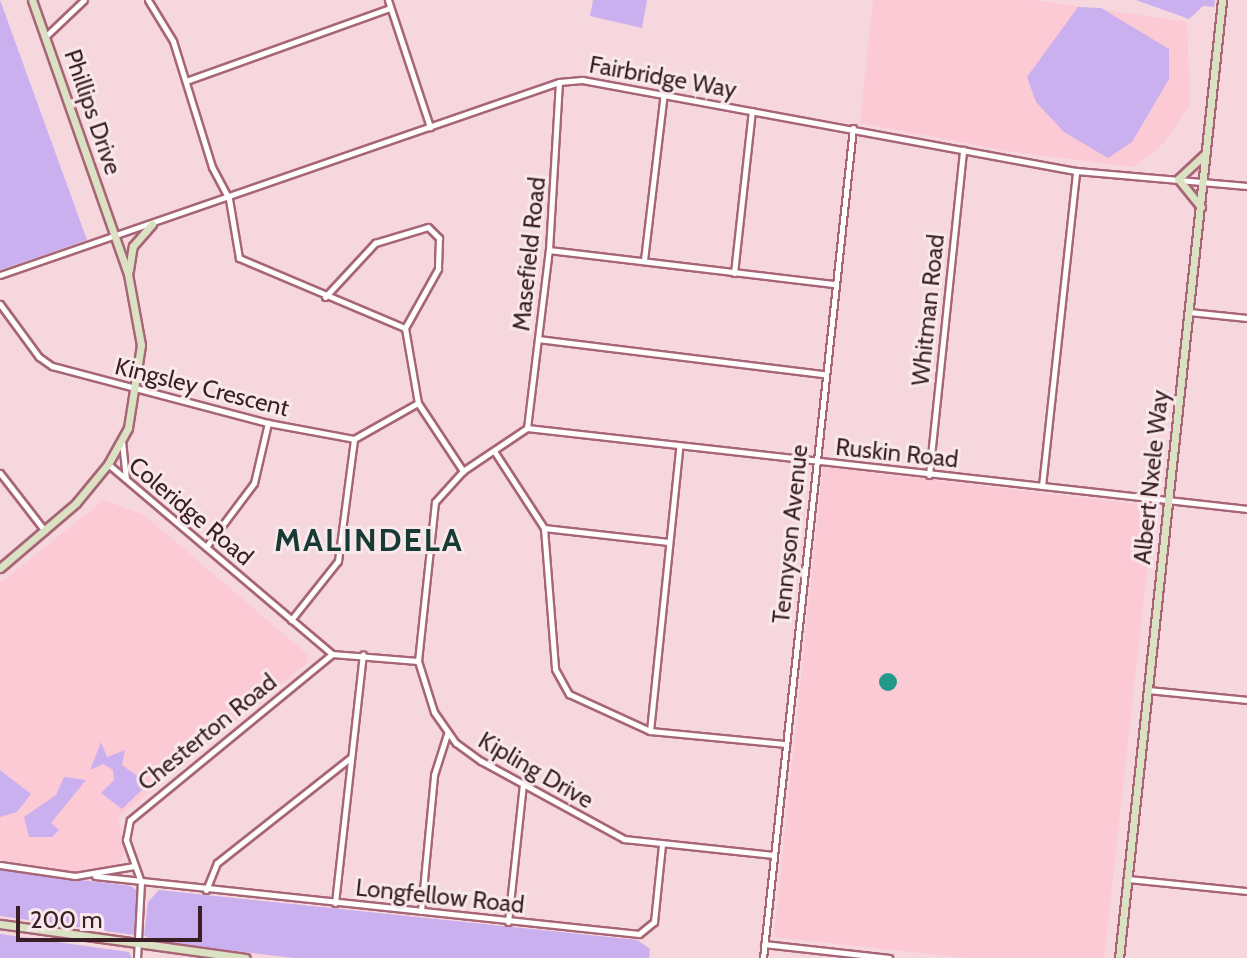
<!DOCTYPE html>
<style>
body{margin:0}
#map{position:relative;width:1247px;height:958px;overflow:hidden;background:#f5d7dd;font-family:Cabin,sans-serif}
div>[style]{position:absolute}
.built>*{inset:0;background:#fccad5}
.green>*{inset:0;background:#cab0ef}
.water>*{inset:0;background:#22998b}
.round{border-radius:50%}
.roads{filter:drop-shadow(2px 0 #a76576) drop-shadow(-2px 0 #a76576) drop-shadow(0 2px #a76576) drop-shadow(0 -2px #a76576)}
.minor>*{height:5px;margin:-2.5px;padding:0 2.5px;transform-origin:2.5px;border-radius:2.5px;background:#fff}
.secondary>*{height:7px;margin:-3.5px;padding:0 3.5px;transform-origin:3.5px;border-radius:3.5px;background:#dae2c3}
span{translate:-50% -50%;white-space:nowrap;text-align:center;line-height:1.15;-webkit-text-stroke:6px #f8e8eb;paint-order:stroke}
.street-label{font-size:24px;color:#391e25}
.district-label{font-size:32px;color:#183a35;font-weight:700;letter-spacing:2px}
.scale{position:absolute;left:16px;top:906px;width:186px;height:36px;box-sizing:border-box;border:4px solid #391e25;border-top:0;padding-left:10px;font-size:24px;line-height:28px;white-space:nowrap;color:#391e25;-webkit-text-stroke:6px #f8e8eb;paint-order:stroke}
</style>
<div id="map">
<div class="built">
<div style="clip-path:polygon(873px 0,1033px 0,1187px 22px,1190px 104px,1163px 144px,1134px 167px,1014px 152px,860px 123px)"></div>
<div style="clip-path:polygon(823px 467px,1154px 506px,1104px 958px,966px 958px,774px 937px)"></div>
<div style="clip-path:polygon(104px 500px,144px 515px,308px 655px,307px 663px,118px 817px,124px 854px,117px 866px,70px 872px,0 860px,0 583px)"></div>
</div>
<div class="green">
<div style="clip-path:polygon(0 0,87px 240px,0 270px)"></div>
<div style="clip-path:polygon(593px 0,647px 0,642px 28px,590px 16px)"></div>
<div style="clip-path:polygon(1136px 0,1215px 0,1214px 7px,1203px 6px,1189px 19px)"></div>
<div style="clip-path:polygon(1078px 7px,1101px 8px,1169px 49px,1169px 79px,1132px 142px,1108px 158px,1064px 132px,1036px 102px,1027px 77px)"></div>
<div style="clip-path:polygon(101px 742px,107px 757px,125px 750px,122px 765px,148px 784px,122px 809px,101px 793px,114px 780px,113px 770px,103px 764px,90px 770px)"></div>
<div style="clip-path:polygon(0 770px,31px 794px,17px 812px,0 817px)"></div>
<div style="clip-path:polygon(64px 777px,86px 780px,51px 823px,59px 830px,52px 837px,29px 837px,24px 817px,56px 795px)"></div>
<div style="clip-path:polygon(0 870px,131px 886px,137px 891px,134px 935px,0 916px)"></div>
<div style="clip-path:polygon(159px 890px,637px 940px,650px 949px,649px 958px,294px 958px,152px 941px,144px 935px,148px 902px)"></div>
<div style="clip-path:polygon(0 934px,129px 952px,132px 958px,0 958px)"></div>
</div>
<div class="water">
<div class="round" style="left:879px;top:673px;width:18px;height:18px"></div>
</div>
<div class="roads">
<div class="minor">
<div style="left:148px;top:0;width:48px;rotate:58.6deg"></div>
<div style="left:173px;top:41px;width:132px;rotate:72.8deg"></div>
<div style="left:212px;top:167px;width:36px;rotate:62deg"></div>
<div style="left:229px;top:199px;width:60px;rotate:80.4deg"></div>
<div style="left:239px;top:258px;width:180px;rotate:22.9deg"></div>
<div style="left:405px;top:328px;width:76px;rotate:80.2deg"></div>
<div style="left:418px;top:403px;width:82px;rotate:56.5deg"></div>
<div style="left:388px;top:0;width:134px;rotate:71.7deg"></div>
<div style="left:46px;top:36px;width:52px;rotate:-43.5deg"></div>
<div style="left:186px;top:81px;width:217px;rotate:-19.7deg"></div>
<div style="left:549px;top:250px;width:288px;rotate:6.8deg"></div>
<div style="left:644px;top:260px;width:168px;rotate:-83.2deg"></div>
<div style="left:734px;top:273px;width:163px;rotate:-83.7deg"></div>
<div style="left:0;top:275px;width:591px;rotate:-19.05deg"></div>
<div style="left:559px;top:82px;width:23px;rotate:-5deg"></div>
<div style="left:582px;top:80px;width:502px;rotate:10.44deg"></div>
<div style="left:1076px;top:171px;width:172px;rotate:5deg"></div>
<div style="left:325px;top:297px;width:74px;rotate:-47.2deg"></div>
<div style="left:375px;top:243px;width:55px;rotate:-16.8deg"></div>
<div style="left:428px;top:227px;width:16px;rotate:45deg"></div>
<div style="left:439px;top:238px;width:31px;rotate:92deg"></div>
<div style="left:438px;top:269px;width:68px;rotate:119.2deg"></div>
<div style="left:0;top:304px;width:66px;rotate:53.7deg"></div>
<div style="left:39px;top:357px;width:16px;rotate:35deg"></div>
<div style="left:52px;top:366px;width:223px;rotate:14.8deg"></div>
<div style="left:268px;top:423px;width:87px;rotate:10.5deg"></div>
<div style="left:354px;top:439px;width:73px;rotate:-29.4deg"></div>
<div style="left:1189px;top:312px;width:58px;rotate:5.9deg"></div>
<div style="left:538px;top:339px;width:288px;rotate:7deg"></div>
<div style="left:527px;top:428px;width:725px;rotate:6.42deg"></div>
<div style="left:527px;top:428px;width:77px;rotate:146.1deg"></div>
<div style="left:463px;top:471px;width:42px;rotate:132.1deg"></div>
<div style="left:435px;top:502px;width:160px;rotate:96.1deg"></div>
<div style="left:418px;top:661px;width:53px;rotate:72.6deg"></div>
<div style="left:434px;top:712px;width:38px;rotate:55deg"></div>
<div style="left:456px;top:743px;width:31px;rotate:36deg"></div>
<div style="left:481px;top:761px;width:163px;rotate:28.6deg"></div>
<div style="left:624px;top:839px;width:150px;rotate:6.1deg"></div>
<div style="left:527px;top:428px;width:179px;rotate:-83deg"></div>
<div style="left:549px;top:250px;width:167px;rotate:-86.6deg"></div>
<div style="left:122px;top:441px;width:38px;rotate:84deg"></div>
<div style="left:494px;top:451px;width:92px;rotate:57deg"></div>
<div style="left:544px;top:528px;width:141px;rotate:85.5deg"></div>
<div style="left:555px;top:669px;width:29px;rotate:61deg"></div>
<div style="left:569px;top:694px;width:89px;rotate:24.6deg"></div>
<div style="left:650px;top:731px;width:137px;rotate:5.5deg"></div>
<div style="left:108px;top:464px;width:294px;rotate:40.3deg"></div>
<div style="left:332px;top:654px;width:86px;rotate:4.7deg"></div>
<div style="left:0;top:473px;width:73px;rotate:52.2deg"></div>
<div style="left:929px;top:475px;width:327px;rotate:-84deg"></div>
<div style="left:1042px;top:486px;width:317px;rotate:-83.8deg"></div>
<div style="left:544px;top:528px;width:125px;rotate:6.4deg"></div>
<div style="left:206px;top:547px;width:80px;rotate:-53.1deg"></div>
<div style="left:254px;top:483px;width:62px;rotate:-76.9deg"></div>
<div style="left:291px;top:620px;width:75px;rotate:-51.5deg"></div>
<div style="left:338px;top:561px;width:123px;rotate:-82.5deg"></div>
<div style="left:1148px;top:690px;width:100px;rotate:5.8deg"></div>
<div style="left:650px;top:731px;width:284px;rotate:-84.1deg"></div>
<div style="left:0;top:865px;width:76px;rotate:8.3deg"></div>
<div style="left:75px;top:876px;width:60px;rotate:-9.6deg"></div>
<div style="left:95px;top:876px;width:547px;rotate:6.09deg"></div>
<div style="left:639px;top:934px;width:19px;rotate:-39deg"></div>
<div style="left:654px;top:922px;width:77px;rotate:-84.1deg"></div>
<div style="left:1128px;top:879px;width:120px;rotate:5.8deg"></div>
<div style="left:206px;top:890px;width:29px;rotate:-68deg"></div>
<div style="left:217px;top:863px;width:169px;rotate:-38.3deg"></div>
<div style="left:335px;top:903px;width:250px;rotate:-83.6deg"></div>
<div style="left:421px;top:911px;width:137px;rotate:-84.5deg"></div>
<div style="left:434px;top:775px;width:43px;rotate:-72.4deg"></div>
<div style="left:508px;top:922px;width:138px;rotate:-83.8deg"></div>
<div style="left:764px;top:944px;width:126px;rotate:6.4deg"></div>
<div style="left:137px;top:958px;width:76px;rotate:-87deg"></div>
<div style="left:141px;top:882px;width:45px;rotate:-109.7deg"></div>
<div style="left:126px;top:840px;width:20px;rotate:-79deg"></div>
<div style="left:130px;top:820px;width:261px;rotate:-39.4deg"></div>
<div style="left:763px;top:958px;width:835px;rotate:-83.81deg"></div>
</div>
<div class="secondary">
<div style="left:1201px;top:207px;width:36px;rotate:-129deg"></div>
<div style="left:1178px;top:179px;width:38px;rotate:-43deg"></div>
<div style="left:129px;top:270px;width:24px;rotate:-81deg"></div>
<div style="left:133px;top:246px;width:29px;rotate:-49deg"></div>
<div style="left:0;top:568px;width:100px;rotate:-40.5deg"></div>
<div style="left:76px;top:503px;width:50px;rotate:-50.6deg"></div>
<div style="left:108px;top:464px;width:41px;rotate:-60.9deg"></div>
<div style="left:128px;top:428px;width:84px;rotate:-81.1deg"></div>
<div style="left:141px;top:345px;width:72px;rotate:-100.4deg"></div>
<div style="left:128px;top:274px;width:290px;rotate:-109.3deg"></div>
<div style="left:0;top:924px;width:248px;rotate:7.9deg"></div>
<div style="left:1119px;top:958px;width:964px;rotate:-83.86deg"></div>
</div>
</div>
<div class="street-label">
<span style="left:663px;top:77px;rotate:10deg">Fairbridge Way</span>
<span style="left:93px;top:112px;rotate:71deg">Phillips Drive</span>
<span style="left:529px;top:254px;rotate:-84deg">Masefield Road</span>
<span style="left:928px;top:310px;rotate:-84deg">Whitman Road</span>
<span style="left:202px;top:387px;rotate:14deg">Kingsley Crescent</span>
<span style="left:897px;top:453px;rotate:6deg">Ruskin Road</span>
<span style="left:1151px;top:477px;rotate:-84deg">Albert Nxele Way</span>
<span style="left:191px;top:511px;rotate:40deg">Coleridge Road</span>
<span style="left:790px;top:534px;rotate:-84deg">Tennyson Avenue</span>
<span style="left:207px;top:732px;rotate:-39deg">Chesterton Road</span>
<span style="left:536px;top:770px;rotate:30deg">Kipling Drive</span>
<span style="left:440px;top:896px;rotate:6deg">Longfellow Road</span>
</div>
<div class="district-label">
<span style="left:369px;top:540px">MALINDELA</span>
</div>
<div class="scale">200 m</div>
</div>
